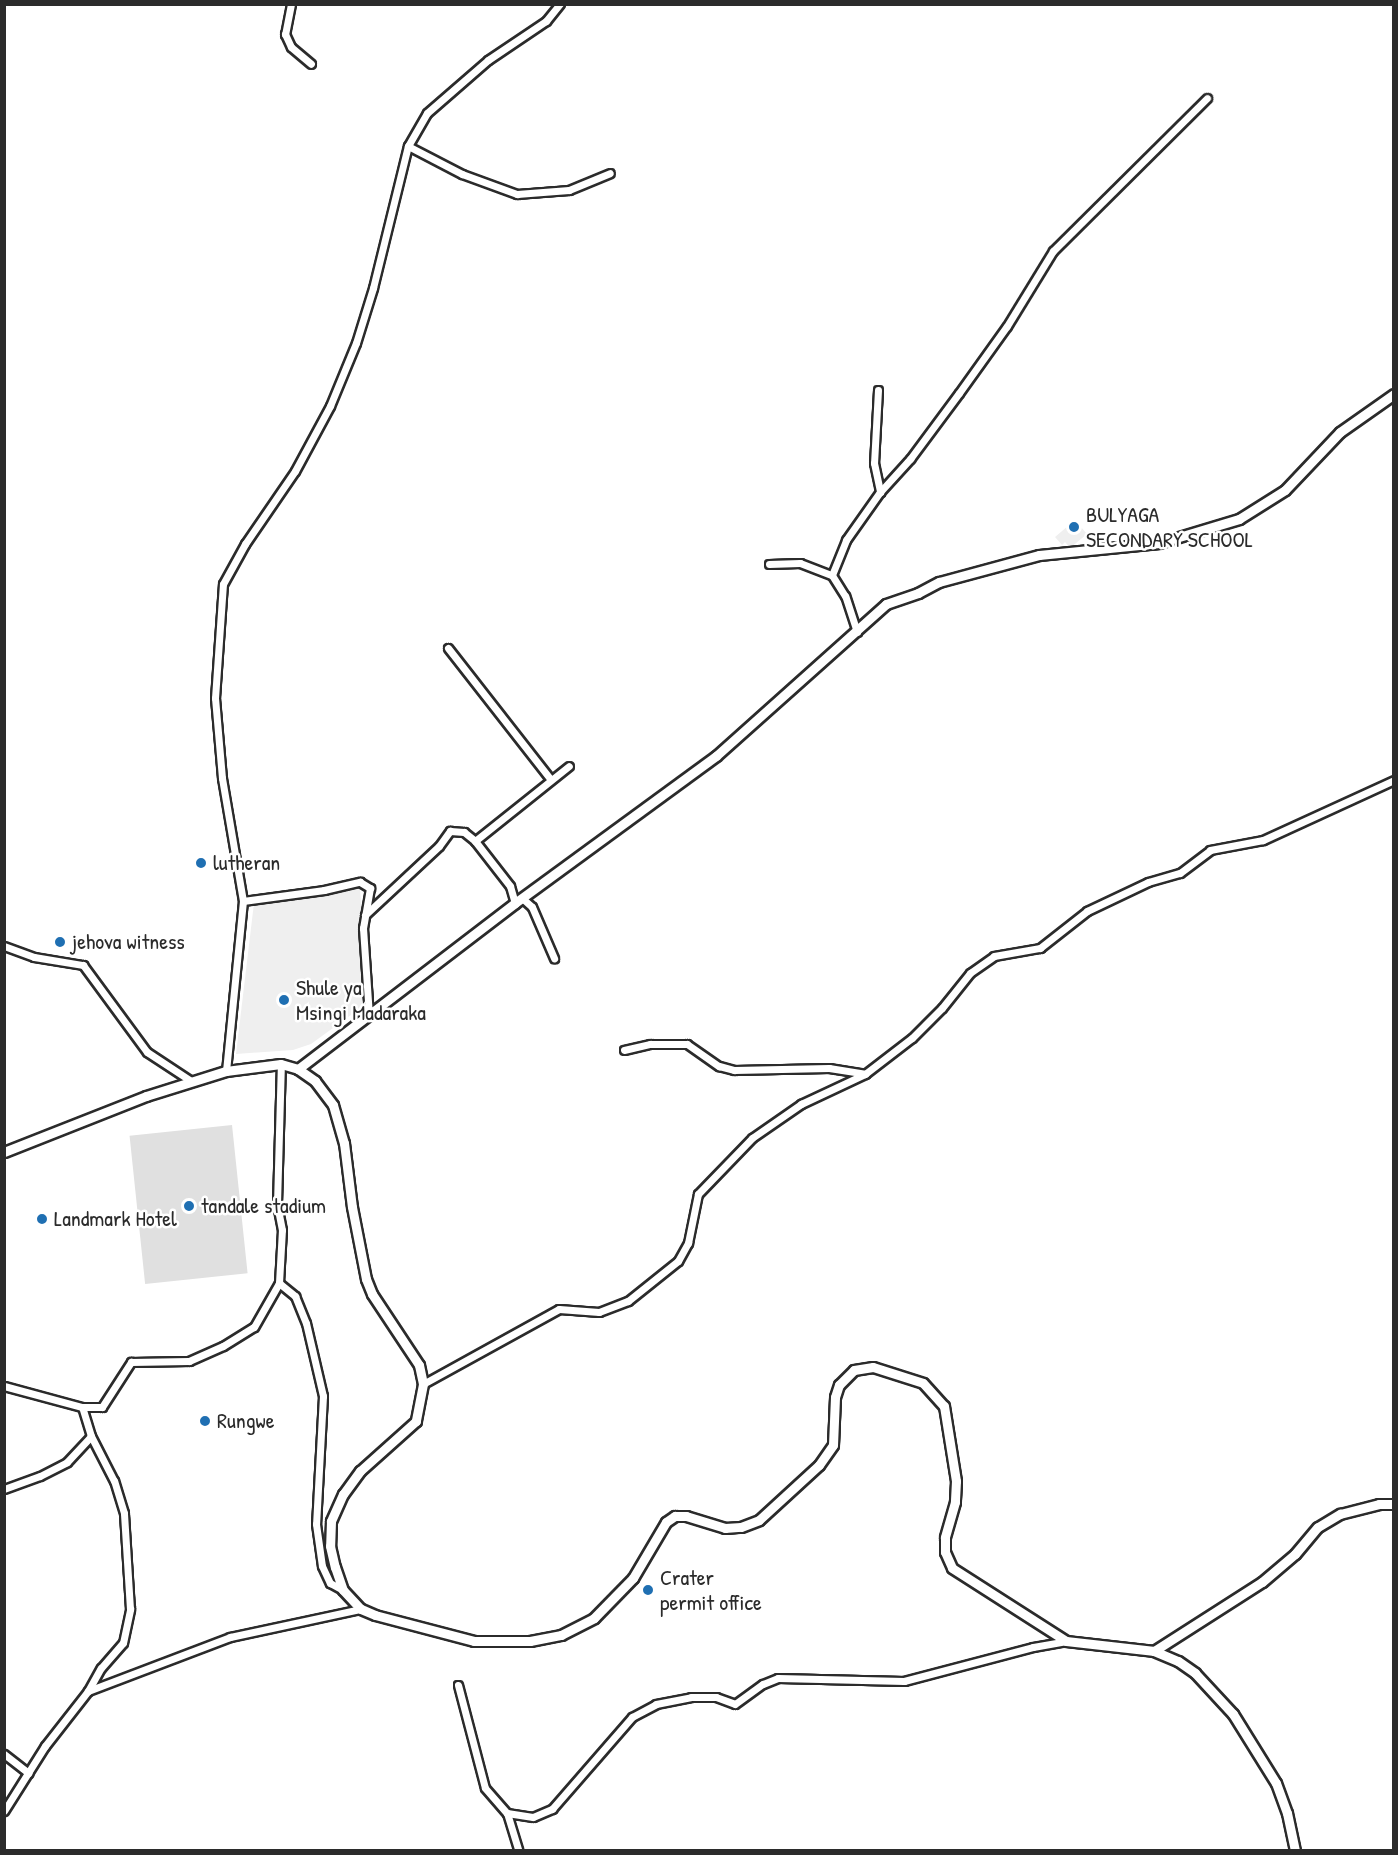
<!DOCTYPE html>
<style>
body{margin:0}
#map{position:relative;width:1398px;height:1855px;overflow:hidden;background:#fff;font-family:"Patrick Hand",sans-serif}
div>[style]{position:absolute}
.built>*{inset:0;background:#efefef}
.green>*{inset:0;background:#e0e0e0;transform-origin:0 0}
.roads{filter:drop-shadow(2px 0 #2b2b2b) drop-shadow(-2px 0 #2b2b2b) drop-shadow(0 2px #2b2b2b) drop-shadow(0 -2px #2b2b2b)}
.street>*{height:7px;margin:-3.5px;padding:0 3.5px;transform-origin:3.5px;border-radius:3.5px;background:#fff}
.secondary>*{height:9px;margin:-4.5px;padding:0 4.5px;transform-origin:4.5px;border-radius:4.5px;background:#fff}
.dots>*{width:16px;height:16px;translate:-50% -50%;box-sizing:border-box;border:3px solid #fff;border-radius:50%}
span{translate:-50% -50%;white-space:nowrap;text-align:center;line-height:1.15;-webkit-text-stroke:5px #fff;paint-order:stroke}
.poi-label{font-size:22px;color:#2b2b2b}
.left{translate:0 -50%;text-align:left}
.frame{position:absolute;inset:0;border:6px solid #2b2b2b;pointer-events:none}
</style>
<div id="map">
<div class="built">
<div style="clip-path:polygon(1075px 520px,1087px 534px,1070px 548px,1065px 542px,1062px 545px,1055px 537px)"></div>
<div style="clip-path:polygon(360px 886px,366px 1004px,311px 1044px,293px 1050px,236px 1054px,254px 903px)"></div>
</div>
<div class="green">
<div style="left:232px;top:1125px;width:149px;height:103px;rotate:84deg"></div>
</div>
<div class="roads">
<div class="street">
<div style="left:291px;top:4px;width:31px;rotate:101deg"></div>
<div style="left:285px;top:34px;width:14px;rotate:65deg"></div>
<div style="left:291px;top:47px;width:26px;rotate:40deg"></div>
<div style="left:408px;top:146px;width:61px;rotate:27.4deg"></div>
<div style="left:462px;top:174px;width:59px;rotate:20deg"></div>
<div style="left:517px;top:194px;width:52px;rotate:-4.4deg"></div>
<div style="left:569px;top:190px;width:44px;rotate:-22.5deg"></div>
<div style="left:878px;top:390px;width:73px;rotate:93.1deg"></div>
<div style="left:874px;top:463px;width:30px;rotate:78deg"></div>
<div style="left:769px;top:564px;width:31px;rotate:-2deg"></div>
<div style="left:800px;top:563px;width:34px;rotate:21deg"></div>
<div style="left:857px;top:632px;width:38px;rotate:-108deg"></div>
<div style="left:845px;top:596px;width:25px;rotate:-122deg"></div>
<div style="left:832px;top:575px;width:38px;rotate:-68deg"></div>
<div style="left:846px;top:540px;width:59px;rotate:-54.7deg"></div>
<div style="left:880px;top:492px;width:45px;rotate:-47.7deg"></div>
<div style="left:910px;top:459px;width:82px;rotate:-53.4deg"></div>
<div style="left:959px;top:393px;width:82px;rotate:-54.4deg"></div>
<div style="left:1007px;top:326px;width:88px;rotate:-58.5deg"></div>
<div style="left:1053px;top:251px;width:217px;rotate:-44.8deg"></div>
<div style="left:448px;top:648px;width:167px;rotate:52deg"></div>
<div style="left:475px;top:841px;width:120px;rotate:-38.6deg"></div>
<div style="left:522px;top:898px;width:13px;rotate:42deg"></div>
<div style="left:532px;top:907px;width:56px;rotate:66.7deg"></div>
<div style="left:243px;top:901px;width:82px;rotate:-7.7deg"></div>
<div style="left:324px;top:890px;width:37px;rotate:-13deg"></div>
<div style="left:360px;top:882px;width:12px;rotate:31deg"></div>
<div style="left:370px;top:888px;width:41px;rotate:99.9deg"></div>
<div style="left:363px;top:928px;width:88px;rotate:86.1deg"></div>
<div style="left:365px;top:915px;width:101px;rotate:-43deg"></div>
<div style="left:439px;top:846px;width:19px;rotate:-54deg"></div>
<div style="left:450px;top:831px;width:14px;rotate:4deg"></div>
<div style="left:464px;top:832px;width:14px;rotate:39deg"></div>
<div style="left:475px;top:841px;width:57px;rotate:52.1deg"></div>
<div style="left:510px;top:886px;width:18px;rotate:74deg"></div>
<div style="left:4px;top:946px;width:32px;rotate:20deg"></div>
<div style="left:34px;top:957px;width:50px;rotate:9.3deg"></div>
<div style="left:83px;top:965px;width:108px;rotate:53.7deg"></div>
<div style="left:147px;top:1052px;width:53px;rotate:33.4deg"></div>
<div style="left:624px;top:1050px;width:27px;rotate:-13deg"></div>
<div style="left:650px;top:1044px;width:37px"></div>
<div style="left:687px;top:1044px;width:39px;rotate:35deg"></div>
<div style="left:719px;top:1066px;width:16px;rotate:15deg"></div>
<div style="left:734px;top:1070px;width:95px;rotate:-1.2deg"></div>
<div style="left:829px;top:1068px;width:36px;rotate:9deg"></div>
<div style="left:226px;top:1071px;width:171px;rotate:-84.3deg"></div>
<div style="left:243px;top:901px;width:125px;rotate:-99.7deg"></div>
<div style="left:222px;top:778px;width:80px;rotate:-95deg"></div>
<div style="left:215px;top:698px;width:114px;rotate:-86deg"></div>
<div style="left:223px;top:584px;width:46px;rotate:-61.2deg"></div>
<div style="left:245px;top:544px;width:88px;rotate:-55.6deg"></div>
<div style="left:295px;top:471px;width:74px;rotate:-61.7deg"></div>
<div style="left:330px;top:406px;width:68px;rotate:-67.6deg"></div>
<div style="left:356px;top:343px;width:58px;rotate:-72.8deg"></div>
<div style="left:373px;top:288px;width:146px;rotate:-76.2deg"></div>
<div style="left:408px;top:146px;width:38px;rotate:-60deg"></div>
<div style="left:427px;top:113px;width:81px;rotate:-41deg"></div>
<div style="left:488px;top:60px;width:70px;rotate:-33.9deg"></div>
<div style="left:546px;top:21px;width:22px;rotate:-51deg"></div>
<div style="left:279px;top:1283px;width:21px;rotate:39deg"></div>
<div style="left:295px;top:1296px;width:29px;rotate:68deg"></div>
<div style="left:306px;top:1323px;width:75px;rotate:76.9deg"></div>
<div style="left:323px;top:1396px;width:128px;rotate:93.1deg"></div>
<div style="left:316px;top:1524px;width:42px;rotate:81.9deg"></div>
<div style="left:322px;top:1566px;width:19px;rotate:65deg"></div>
<div style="left:330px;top:1583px;width:15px;rotate:28deg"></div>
<div style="left:423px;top:1384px;width:155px;rotate:-28.9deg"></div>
<div style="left:559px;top:1309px;width:40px;rotate:4.3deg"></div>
<div style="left:599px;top:1312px;width:31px;rotate:-21deg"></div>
<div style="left:628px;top:1301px;width:64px;rotate:-38.7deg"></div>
<div style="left:678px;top:1261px;width:21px;rotate:-61deg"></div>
<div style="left:688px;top:1243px;width:50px;rotate:-78.5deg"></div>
<div style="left:698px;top:1194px;width:78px;rotate:-46deg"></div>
<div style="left:752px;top:1138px;width:60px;rotate:-34.8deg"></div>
<div style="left:801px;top:1104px;width:71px;rotate:-25.1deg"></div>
<div style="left:865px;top:1074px;width:59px;rotate:-37.5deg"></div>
<div style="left:912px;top:1038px;width:42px;rotate:-45deg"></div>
<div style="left:942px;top:1008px;width:45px;rotate:-51.3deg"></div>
<div style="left:970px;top:973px;width:29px;rotate:-35deg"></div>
<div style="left:994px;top:956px;width:47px;rotate:-9.9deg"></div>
<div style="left:1040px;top:948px;width:60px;rotate:-38.2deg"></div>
<div style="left:1087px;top:911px;width:68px;rotate:-25.4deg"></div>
<div style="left:1148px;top:882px;width:33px;rotate:-16deg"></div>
<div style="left:1180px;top:873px;width:38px;rotate:-37deg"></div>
<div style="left:1210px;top:850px;width:54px;rotate:-10.7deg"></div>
<div style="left:1263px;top:840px;width:144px;rotate:-24.6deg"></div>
<div style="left:4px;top:1386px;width:81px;rotate:15.1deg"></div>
<div style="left:82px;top:1407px;width:20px"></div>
<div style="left:102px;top:1407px;width:54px;rotate:-57.2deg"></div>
<div style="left:131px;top:1362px;width:58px;rotate:-1deg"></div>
<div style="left:189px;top:1361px;width:37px;rotate:-24deg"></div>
<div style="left:223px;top:1346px;width:36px;rotate:-32deg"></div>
<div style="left:254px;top:1327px;width:51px;rotate:-60.4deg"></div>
<div style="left:279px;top:1283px;width:53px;rotate:-86.8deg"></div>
<div style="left:282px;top:1230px;width:26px;rotate:-101deg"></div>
<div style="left:277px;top:1204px;width:140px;rotate:-88.4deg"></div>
<div style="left:4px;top:1489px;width:38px;rotate:-20deg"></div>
<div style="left:40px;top:1476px;width:30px;rotate:-27deg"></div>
<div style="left:67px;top:1462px;width:35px;rotate:-47deg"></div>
<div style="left:458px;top:1685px;width:106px;rotate:75.3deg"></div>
<div style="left:485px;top:1788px;width:33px;rotate:49deg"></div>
<div style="left:507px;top:1813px;width:39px;rotate:73deg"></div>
<div style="left:88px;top:1691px;width:152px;rotate:-20.8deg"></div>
<div style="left:230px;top:1637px;width:134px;rotate:-12.1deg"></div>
<div style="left:4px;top:1754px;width:31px;rotate:38deg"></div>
<div style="left:4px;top:1811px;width:77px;rotate:-57.8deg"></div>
<div style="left:45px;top:1746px;width:70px;rotate:-52deg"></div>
<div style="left:88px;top:1691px;width:26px;rotate:-61deg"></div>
<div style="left:101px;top:1668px;width:33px;rotate:-49deg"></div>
<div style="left:123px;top:1643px;width:35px;rotate:-78deg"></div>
<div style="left:130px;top:1609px;width:96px;rotate:-93.6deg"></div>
<div style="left:124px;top:1513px;width:34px;rotate:-107deg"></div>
<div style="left:114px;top:1481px;width:51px;rotate:-117.1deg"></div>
<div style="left:91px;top:1436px;width:30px;rotate:-107deg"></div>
<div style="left:507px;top:1813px;width:26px;rotate:9deg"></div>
<div style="left:533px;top:1817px;width:21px;rotate:-23deg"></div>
<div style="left:552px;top:1809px;width:122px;rotate:-49deg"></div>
<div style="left:632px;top:1717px;width:27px;rotate:-28deg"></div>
<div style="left:656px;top:1704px;width:36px;rotate:-11deg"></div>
<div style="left:691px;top:1697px;width:25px"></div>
<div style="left:716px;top:1697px;width:20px;rotate:20deg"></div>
<div style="left:735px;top:1704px;width:34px;rotate:-36deg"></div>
<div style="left:763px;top:1684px;width:16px;rotate:-22deg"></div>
<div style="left:778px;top:1678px;width:126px;rotate:1.4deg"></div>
<div style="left:904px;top:1681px;width:133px;rotate:-14.8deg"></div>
<div style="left:1033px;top:1647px;width:34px;rotate:-10deg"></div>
</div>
<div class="secondary">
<div style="left:298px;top:1069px;width:273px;rotate:-37.4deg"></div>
<div style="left:515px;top:903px;width:249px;rotate:-36.2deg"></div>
<div style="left:716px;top:756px;width:228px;rotate:-41.8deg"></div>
<div style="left:886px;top:604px;width:34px;rotate:-19deg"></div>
<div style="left:918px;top:593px;width:24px;rotate:-28deg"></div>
<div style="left:939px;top:582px;width:104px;rotate:-15.1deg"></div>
<div style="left:1039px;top:555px;width:121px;rotate:-5.7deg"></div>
<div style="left:1159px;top:543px;width:84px;rotate:-16.7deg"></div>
<div style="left:1239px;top:519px;width:54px;rotate:-32.2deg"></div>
<div style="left:1285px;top:490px;width:80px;rotate:-46.5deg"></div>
<div style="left:1340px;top:432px;width:66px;rotate:-35.1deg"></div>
<div style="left:4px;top:1152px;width:153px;rotate:-21.5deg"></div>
<div style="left:146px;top:1096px;width:84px;rotate:-17.4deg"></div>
<div style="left:226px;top:1071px;width:55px;rotate:-7.3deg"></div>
<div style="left:281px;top:1064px;width:18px;rotate:16deg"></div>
<div style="left:298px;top:1069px;width:21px;rotate:35deg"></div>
<div style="left:315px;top:1081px;width:30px;rotate:53deg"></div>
<div style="left:333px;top:1105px;width:40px;rotate:74deg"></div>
<div style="left:344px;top:1143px;width:64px;rotate:82.9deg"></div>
<div style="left:352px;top:1207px;width:73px;rotate:79deg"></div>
<div style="left:366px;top:1279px;width:16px;rotate:68deg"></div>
<div style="left:372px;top:1294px;width:85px;rotate:56.5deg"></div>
<div style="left:419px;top:1365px;width:19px;rotate:78deg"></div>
<div style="left:423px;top:1384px;width:38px;rotate:101deg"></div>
<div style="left:416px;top:1421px;width:75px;rotate:138.2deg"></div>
<div style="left:360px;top:1471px;width:29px;rotate:126deg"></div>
<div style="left:343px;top:1494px;width:30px;rotate:114deg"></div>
<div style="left:331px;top:1521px;width:25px;rotate:92deg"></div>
<div style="left:330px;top:1546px;width:22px;rotate:77deg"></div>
<div style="left:335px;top:1567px;width:24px;rotate:71deg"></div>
<div style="left:343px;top:1590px;width:26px;rotate:47deg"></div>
<div style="left:361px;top:1609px;width:15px;rotate:23deg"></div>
<div style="left:375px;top:1615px;width:102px;rotate:14.7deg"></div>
<div style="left:474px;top:1641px;width:56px"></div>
<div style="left:530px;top:1641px;width:32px;rotate:-11deg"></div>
<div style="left:561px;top:1635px;width:37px;rotate:-27deg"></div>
<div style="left:594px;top:1618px;width:56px;rotate:-45.7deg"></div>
<div style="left:633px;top:1578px;width:65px;rotate:-59.5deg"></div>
<div style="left:666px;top:1522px;width:11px;rotate:-34deg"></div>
<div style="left:675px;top:1516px;width:11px"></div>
<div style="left:686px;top:1516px;width:41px;rotate:17.1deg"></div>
<div style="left:725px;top:1528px;width:16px;rotate:-4deg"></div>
<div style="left:741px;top:1527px;width:19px;rotate:-21deg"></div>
<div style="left:759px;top:1520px;width:81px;rotate:-42.5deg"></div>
<div style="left:819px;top:1465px;width:24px;rotate:-55deg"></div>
<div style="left:833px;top:1445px;width:48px;rotate:-87.6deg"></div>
<div style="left:835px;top:1397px;width:13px;rotate:-72deg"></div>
<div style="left:839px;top:1385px;width:21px;rotate:-45deg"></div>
<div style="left:854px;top:1370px;width:19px;rotate:-9deg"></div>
<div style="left:873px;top:1367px;width:52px;rotate:17.7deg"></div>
<div style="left:923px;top:1383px;width:31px;rotate:48deg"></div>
<div style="left:944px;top:1406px;width:76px;rotate:80.9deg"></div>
<div style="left:956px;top:1481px;width:21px;rotate:93deg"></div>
<div style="left:955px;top:1502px;width:37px;rotate:106deg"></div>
<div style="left:945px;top:1538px;width:14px;rotate:90deg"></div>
<div style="left:945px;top:1552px;width:17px;rotate:66deg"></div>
<div style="left:952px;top:1568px;width:135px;rotate:32.6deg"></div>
<div style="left:1066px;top:1641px;width:89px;rotate:6.5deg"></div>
<div style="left:1154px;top:1651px;width:26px;rotate:23deg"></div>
<div style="left:1178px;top:1661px;width:21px;rotate:35deg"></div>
<div style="left:1195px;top:1673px;width:56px;rotate:47.2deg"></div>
<div style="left:1233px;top:1714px;width:81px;rotate:58.1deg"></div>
<div style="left:1276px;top:1783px;width:32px;rotate:70deg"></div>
<div style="left:1287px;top:1813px;width:38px;rotate:78deg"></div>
<div style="left:1154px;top:1651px;width:128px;rotate:-32.6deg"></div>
<div style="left:1262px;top:1582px;width:43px;rotate:-40.3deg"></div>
<div style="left:1295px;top:1554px;width:35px;rotate:-50deg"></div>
<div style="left:1318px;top:1527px;width:26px;rotate:-31deg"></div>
<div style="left:1340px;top:1514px;width:40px;rotate:-14.4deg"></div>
<div style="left:1379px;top:1504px;width:15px"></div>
</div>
</div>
<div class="dots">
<div style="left:1074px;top:527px;background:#1f6fb2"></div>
<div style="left:201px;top:863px;background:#1f6fb2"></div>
<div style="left:60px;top:942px;background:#1f6fb2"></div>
<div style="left:284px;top:1000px;background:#1f6fb2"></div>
<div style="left:189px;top:1206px;background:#1f6fb2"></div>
<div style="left:42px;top:1219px;background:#1f6fb2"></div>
<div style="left:205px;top:1421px;background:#1f6fb2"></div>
<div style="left:648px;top:1590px;background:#1f6fb2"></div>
</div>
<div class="poi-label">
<span class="left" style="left:1086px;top:527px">BULYAGA<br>SECONDARY SCHOOL</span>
<span class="left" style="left:213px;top:863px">lutheran</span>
<span class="left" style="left:72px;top:942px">jehova witness</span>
<span class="left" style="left:296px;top:1000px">Shule ya<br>Msingi Madaraka</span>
<span class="left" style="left:201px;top:1206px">tandale stadium</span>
<span class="left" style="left:54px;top:1219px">Landmark Hotel</span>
<span class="left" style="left:217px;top:1421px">Rungwe</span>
<span class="left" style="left:660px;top:1590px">Crater<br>permit office</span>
</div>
<div class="frame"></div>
</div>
